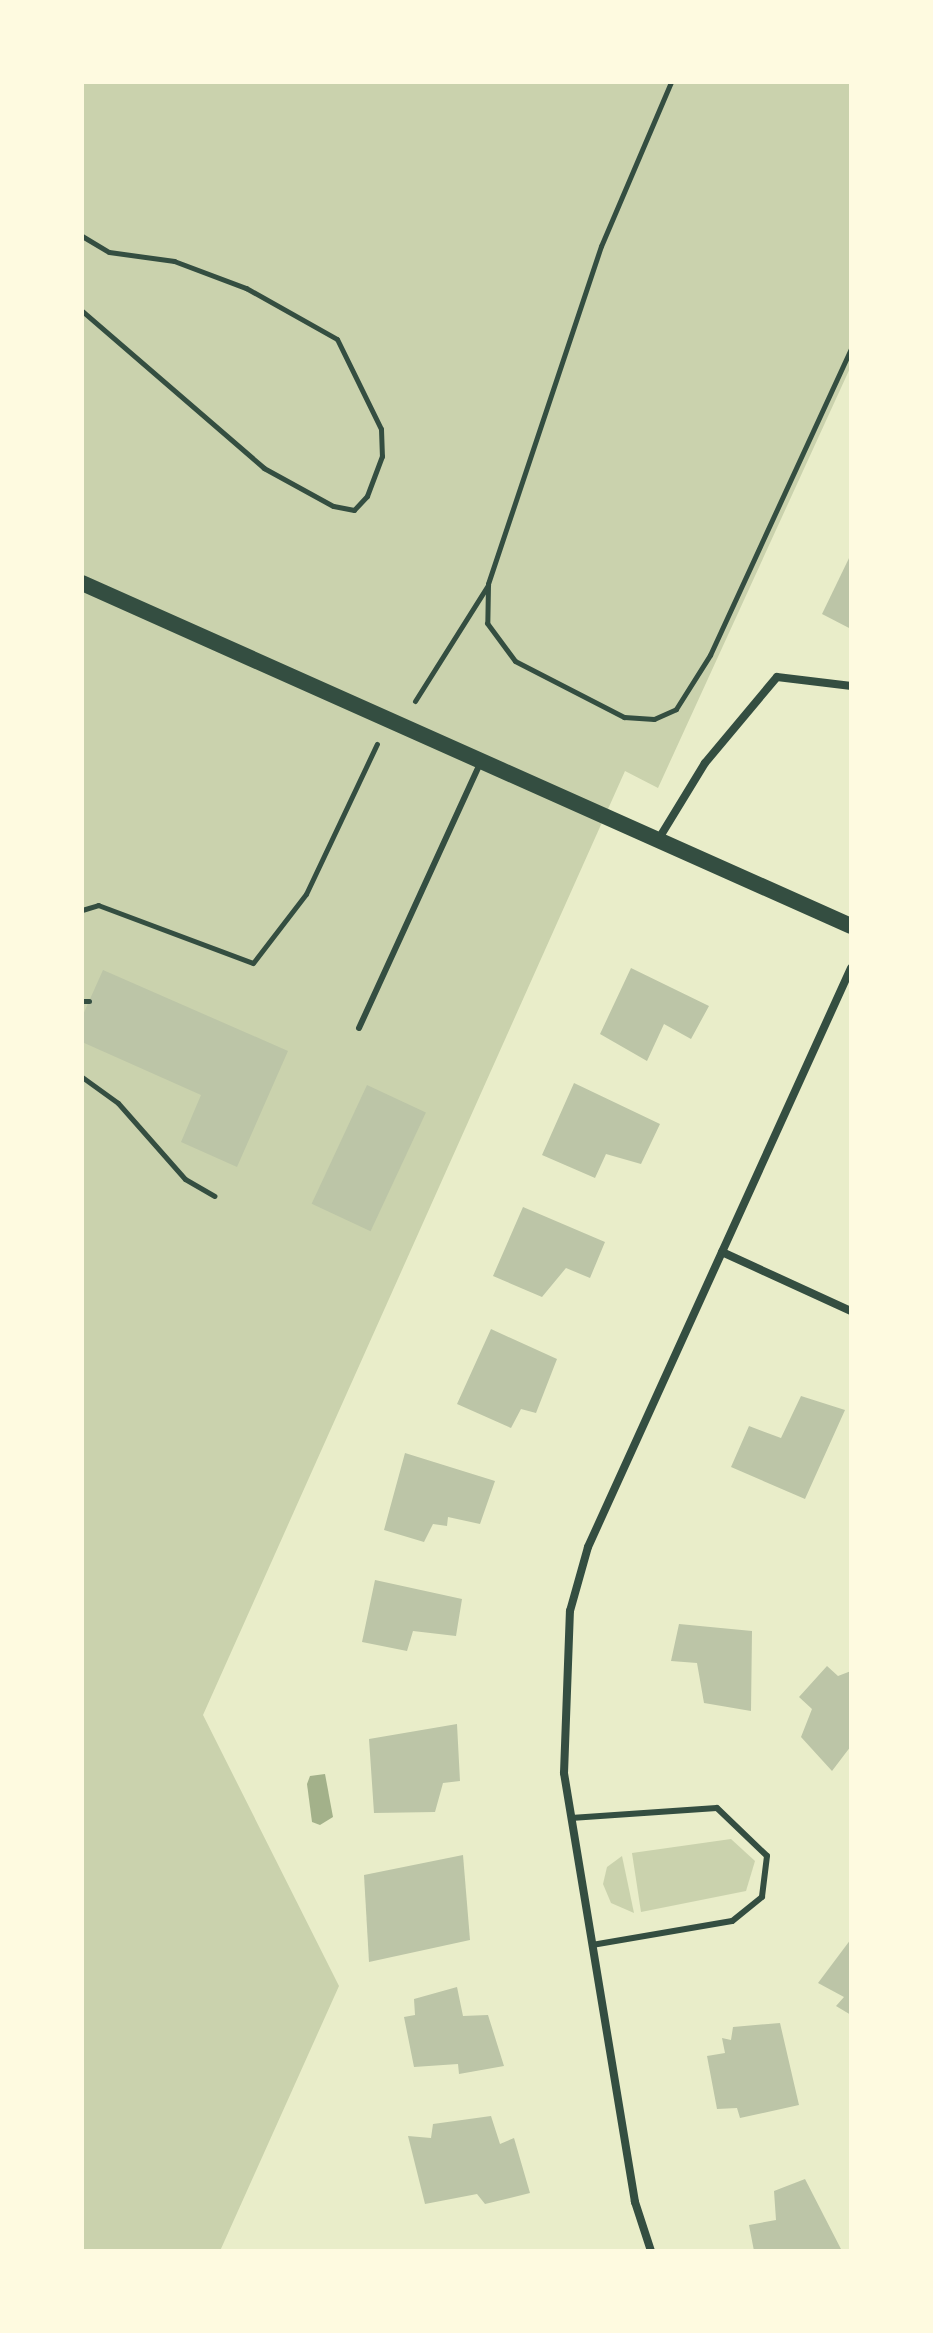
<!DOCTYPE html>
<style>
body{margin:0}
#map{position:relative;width:933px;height:2333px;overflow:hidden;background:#e9edc9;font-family:"Alegreya Sans",sans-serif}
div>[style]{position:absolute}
.green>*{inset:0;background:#cad2ad}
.water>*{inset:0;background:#a3b18a}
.building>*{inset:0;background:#bcc5a7;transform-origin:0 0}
.path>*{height:5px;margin:-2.5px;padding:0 2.5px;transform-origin:2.5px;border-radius:2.5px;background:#344e41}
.service>*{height:6px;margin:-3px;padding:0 3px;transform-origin:3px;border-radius:3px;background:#344e41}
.minor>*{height:8px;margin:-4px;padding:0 4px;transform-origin:4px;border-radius:4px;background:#344e41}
.secondary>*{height:16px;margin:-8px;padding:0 8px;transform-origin:8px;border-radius:8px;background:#344e41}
span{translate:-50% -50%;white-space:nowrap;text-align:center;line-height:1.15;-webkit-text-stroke:8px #fefae0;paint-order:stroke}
.frame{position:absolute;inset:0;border:84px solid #fefae0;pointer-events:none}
</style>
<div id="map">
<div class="green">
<div style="clip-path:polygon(82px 82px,851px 82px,851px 366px,658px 788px,625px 771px,203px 1715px,339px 1986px,220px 2251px,82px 2251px)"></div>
<div style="clip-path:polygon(731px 1839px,755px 1861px,746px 1891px,641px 1912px,632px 1853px)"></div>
<div style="clip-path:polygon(622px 1856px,634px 1913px,611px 1903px,603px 1884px,607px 1867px)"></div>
</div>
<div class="water">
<div style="clip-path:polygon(325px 1774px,333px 1817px,320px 1825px,312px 1822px,307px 1784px,310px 1776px)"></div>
</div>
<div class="building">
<div style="clip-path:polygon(851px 554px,851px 629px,822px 614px)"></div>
<div style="clip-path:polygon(631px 968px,709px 1006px,691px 1039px,664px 1024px,647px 1061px,600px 1034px)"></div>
<div style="clip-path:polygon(103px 970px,288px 1051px,237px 1167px,181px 1142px,201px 1095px,82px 1042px,82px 1017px)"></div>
<div style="clip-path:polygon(574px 1083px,660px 1124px,641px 1164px,606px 1154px,595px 1178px,542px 1155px)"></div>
<div style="left:367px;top:1085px;width:65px;height:131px;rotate:25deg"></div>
<div style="clip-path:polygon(523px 1207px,605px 1242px,590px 1278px,566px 1268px,542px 1297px,493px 1276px)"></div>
<div style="clip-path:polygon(491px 1329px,557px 1359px,536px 1413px,521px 1409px,511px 1428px,457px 1404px)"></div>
<div style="clip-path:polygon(801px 1396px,845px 1410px,805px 1499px,731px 1467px,749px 1426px,781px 1438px)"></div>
<div style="clip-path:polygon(405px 1453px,495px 1481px,480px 1524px,448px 1517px,447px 1526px,433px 1524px,424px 1542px,384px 1530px)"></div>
<div style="clip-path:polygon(375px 1580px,462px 1599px,456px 1636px,413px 1631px,407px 1651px,362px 1642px)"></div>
<div style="clip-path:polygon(679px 1624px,752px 1631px,751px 1711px,704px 1703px,697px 1663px,671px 1661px)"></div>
<div style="clip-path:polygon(827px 1666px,838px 1676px,851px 1671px,851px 1746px,832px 1771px,801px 1737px,812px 1709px,799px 1697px)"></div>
<div style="clip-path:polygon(457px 1724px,460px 1781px,443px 1783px,435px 1812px,374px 1813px,369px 1739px)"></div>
<div style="clip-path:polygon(463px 1855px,470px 1940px,369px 1962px,364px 1875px)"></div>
<div style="clip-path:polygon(851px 1939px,851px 2015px,836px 2006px,844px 1997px,818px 1983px)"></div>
<div style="clip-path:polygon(457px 1987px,463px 2016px,488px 2015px,504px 2066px,459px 2074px,458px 2064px,414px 2067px,404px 2017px,415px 2015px,414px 1999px)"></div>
<div style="clip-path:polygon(780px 2023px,799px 2105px,740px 2118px,737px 2108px,717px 2109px,707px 2056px,725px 2053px,722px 2038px,731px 2040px,733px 2027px)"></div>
<div style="clip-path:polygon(491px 2116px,500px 2144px,514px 2138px,530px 2193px,485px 2204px,477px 2194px,425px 2204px,408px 2136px,431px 2138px,433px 2124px)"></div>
<div style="clip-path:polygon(805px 2179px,842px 2251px,754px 2251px,749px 2225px,776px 2220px,774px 2191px)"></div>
</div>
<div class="path">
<div style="left:671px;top:82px;width:178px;rotate:113.1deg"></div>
<div style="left:601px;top:246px;width:356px;rotate:108.5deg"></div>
<div style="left:488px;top:584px;width:39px;rotate:91deg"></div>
<div style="left:487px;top:623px;width:47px;rotate:53.6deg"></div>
<div style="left:515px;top:661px;width:123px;rotate:27.2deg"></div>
<div style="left:624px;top:717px;width:30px;rotate:4deg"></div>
<div style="left:654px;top:719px;width:24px;rotate:-24deg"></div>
<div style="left:676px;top:709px;width:64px;rotate:-57.8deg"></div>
<div style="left:710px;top:655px;width:338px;rotate:-65.3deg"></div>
<div style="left:82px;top:236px;width:31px;rotate:31deg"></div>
<div style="left:109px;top:252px;width:66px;rotate:7.9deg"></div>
<div style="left:174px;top:261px;width:77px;rotate:20.6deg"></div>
<div style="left:246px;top:288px;width:104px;rotate:29.3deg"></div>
<div style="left:337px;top:339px;width:100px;rotate:63.9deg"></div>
<div style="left:381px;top:429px;width:27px;rotate:88deg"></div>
<div style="left:382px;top:456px;width:43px;rotate:110.6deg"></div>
<div style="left:367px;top:496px;width:19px;rotate:133deg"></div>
<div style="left:354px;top:510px;width:21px;rotate:-169deg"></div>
<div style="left:333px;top:506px;width:79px;rotate:-151.2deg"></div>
<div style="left:264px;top:468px;width:240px;rotate:-139.2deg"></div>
<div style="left:415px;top:701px;width:137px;rotate:-57.8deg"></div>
<div style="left:82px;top:910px;width:17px;rotate:-17deg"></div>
<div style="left:98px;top:905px;width:165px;rotate:20.5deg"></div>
<div style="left:253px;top:963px;width:87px;rotate:-52.5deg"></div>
<div style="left:306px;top:894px;width:166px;rotate:-64.7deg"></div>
<div style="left:82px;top:1001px;width:7px"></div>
<div style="left:82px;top:1077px;width:44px;rotate:35.8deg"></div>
<div style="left:118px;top:1103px;width:101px;rotate:48.6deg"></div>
<div style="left:185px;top:1179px;width:34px;rotate:30deg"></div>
</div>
<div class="service">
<div style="left:359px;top:1028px;width:290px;rotate:-65.4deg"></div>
<div style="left:571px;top:1818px;width:146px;rotate:-3.9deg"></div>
<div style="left:717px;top:1808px;width:69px;rotate:43.8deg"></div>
<div style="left:767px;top:1856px;width:41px;rotate:97deg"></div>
<div style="left:762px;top:1897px;width:38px;rotate:141deg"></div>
<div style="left:732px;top:1921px;width:142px;rotate:170.3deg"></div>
</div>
<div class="minor">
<div style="left:658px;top:840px;width:90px;rotate:-58.6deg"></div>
<div style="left:705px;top:763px;width:112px;rotate:-50.1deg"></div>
<div style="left:777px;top:677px;width:75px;rotate:6.9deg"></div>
<div style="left:722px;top:1252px;width:142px;rotate:24.6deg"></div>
<div style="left:651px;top:2251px;width:52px;rotate:-108.1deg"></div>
<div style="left:635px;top:2202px;width:435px;rotate:-99.4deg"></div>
<div style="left:564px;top:1773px;width:162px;rotate:-87.9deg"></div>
<div style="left:570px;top:1611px;width:66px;rotate:-74.3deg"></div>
<div style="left:588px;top:1547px;width:636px;rotate:-65.57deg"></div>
</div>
<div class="secondary">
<div style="left:82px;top:583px;width:842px;rotate:24.04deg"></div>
</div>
<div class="frame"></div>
</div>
